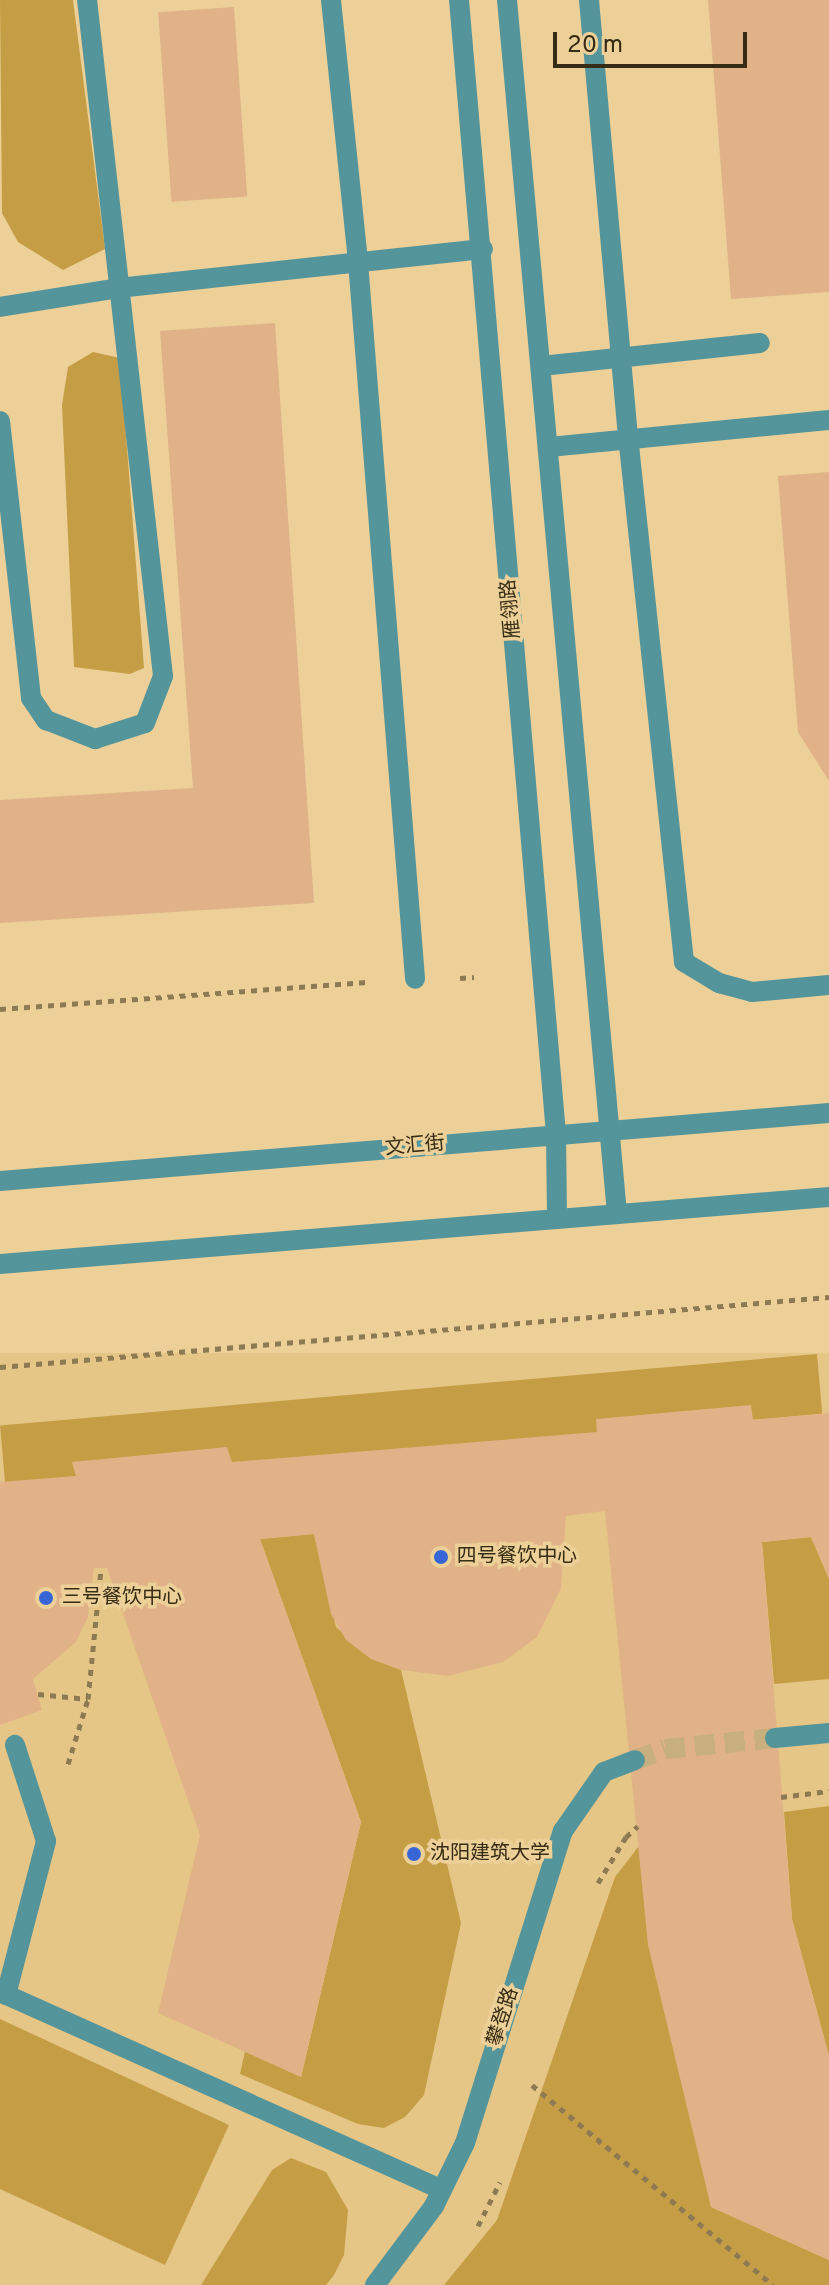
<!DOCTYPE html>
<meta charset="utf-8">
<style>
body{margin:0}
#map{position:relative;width:829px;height:2285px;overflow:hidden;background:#ecd098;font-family:Overpass,"Noto Sans SC",sans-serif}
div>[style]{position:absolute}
.built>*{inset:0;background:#e5c686;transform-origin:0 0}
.green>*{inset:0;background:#c59d44;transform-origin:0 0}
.building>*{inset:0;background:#e1b287;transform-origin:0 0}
.minor-tunnel>*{height:20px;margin-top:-10px;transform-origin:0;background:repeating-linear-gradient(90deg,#c8af7e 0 20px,transparent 0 30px)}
.path>*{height:5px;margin-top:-2.5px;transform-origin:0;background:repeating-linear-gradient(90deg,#8d7a53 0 6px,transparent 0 12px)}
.minor>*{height:20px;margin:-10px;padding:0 10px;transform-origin:10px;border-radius:10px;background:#54959c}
.dots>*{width:22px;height:22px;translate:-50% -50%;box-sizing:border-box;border:4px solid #ecd098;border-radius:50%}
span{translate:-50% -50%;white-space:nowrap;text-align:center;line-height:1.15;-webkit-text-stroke:7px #ecd098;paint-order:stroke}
.street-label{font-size:20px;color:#362b14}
.poi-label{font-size:20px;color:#362b14}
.left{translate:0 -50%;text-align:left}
.scale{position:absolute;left:553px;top:32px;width:194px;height:36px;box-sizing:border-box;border:4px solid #362b14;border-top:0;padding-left:10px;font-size:24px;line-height:28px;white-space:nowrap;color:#362b14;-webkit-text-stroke:6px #ecd098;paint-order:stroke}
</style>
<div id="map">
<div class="built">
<div style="left:829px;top:1353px;width:932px;height:832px;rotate:90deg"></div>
</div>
<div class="green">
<div style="clip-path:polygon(0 0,73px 0,105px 249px,63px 270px,18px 242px,2px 213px)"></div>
<div style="clip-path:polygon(93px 352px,120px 358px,144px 668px,130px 674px,74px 667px,62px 405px,68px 367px)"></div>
<div style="left:817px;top:1354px;width:60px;height:820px;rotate:85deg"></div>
<div style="clip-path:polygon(314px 1534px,336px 1627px,371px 1658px,401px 1670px,461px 1923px,424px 2095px,405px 2117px,384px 2128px,358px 2124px,240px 2074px,245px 2051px,301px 2077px,361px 1822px,260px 1539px)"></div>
<div style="clip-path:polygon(811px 1537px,829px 1579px,829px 1679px,774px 1684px,762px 1542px)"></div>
<div style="clip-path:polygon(829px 1806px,829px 2056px,792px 1919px,784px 1812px)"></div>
<div style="clip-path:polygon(639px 1846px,711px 2207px,829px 2260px,829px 2285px,444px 2285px,497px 2220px,615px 1877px)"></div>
<div style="clip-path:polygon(0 2019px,229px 2125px,165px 2265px,0 2189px)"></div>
<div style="clip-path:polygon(291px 2158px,326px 2172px,348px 2210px,344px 2255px,334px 2275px,326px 2285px,201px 2285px,272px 2170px)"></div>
</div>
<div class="building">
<div style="clip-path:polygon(708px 0,829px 0,829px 292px,731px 299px)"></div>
<div style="left:234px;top:7px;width:190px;height:76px;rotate:86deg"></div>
<div style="clip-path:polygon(275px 323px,314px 903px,0 923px,0 800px,193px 788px,160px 331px)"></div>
<div style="clip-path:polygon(829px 472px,829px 781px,798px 732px,778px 476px)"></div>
<div style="clip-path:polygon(751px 1405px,753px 1420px,829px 1413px,829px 1579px,811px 1537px,762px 1542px,792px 1919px,829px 2056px,829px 2260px,711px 2207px,648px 1945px,605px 1511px,566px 1516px,561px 1588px,537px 1637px,503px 1662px,448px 1676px,401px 1670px,371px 1659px,346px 1640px,331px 1614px,314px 1534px,260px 1539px,361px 1822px,301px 2077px,158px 2013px,200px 1835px,107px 1568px,94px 1568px,88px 1617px,76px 1642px,33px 1679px,42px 1710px,0 1725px,0 1482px,76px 1476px,72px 1462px,227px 1447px,232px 1462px,597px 1432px,596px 1419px)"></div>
</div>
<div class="minor-tunnel">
<div style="left:635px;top:1760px;width:32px;rotate:-20deg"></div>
<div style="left:665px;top:1749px;width:111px;rotate:-5.7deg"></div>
</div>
<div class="path">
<div style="left:460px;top:978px;width:14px;rotate:-4deg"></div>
<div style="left:0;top:1009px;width:371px;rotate:-4.2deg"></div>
<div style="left:0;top:1367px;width:832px;rotate:-4.83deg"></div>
<div style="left:38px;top:1694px;width:50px;rotate:5.7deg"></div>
<div style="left:68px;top:1764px;width:68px;rotate:-72.9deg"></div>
<div style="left:88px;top:1699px;width:132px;rotate:-84.3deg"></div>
<div style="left:781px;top:1797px;width:48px;rotate:-7.1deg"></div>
<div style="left:598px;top:1883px;width:54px;rotate:-58.7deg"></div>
<div style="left:626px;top:1837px;width:16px;rotate:-43deg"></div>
<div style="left:532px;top:2085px;width:313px;rotate:39.7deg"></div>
<div style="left:478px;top:2226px;width:49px;rotate:-63.4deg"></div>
</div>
<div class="minor">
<div style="left:331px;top:0;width:263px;rotate:84.1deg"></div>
<div style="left:358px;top:262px;width:719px;rotate:85.45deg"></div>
<div style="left:459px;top:0;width:1138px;rotate:85.11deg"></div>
<div style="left:556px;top:1134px;width:85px;rotate:89.3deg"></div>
<div style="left:507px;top:0;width:1219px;rotate:84.82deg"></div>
<div style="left:589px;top:0;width:438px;rotate:84.9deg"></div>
<div style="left:628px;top:436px;width:529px;rotate:83.92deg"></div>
<div style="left:684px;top:962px;width:41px;rotate:31deg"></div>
<div style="left:719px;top:983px;width:34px;rotate:15deg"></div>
<div style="left:752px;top:992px;width:77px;rotate:-5.2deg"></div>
<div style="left:0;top:307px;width:120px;rotate:-9.1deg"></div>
<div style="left:118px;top:288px;width:367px;rotate:-6.1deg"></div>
<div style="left:541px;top:366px;width:220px;rotate:-6deg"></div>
<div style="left:0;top:421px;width:279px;rotate:83.6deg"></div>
<div style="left:31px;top:698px;width:27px;rotate:56deg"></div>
<div style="left:46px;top:720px;width:53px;rotate:21.2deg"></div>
<div style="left:95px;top:739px;width:52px;rotate:-17.7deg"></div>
<div style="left:145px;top:723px;width:50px;rotate:-69deg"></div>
<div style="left:163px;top:676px;width:680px;rotate:-96.41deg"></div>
<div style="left:549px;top:447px;width:281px;rotate:-5.5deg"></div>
<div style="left:0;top:1181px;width:832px;rotate:-4.69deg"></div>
<div style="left:0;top:1264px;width:832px;rotate:-4.62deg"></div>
<div style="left:775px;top:1738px;width:54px;rotate:-5.3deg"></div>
<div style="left:0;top:1992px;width:484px;rotate:24.1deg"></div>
<div style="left:6px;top:1995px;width:159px;rotate:-75.4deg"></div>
<div style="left:46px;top:1841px;width:101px;rotate:-107.9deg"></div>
<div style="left:375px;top:2285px;width:99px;rotate:-53.2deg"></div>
<div style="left:434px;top:2206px;width:70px;rotate:-63.8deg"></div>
<div style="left:465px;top:2143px;width:327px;rotate:-72.6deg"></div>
<div style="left:563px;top:1831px;width:72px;rotate:-55.2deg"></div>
<div style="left:604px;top:1772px;width:33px;rotate:-21deg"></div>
</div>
<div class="dots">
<div style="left:441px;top:1557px;background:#3866d6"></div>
<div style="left:46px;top:1598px;background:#3866d6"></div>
<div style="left:414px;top:1854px;background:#3866d6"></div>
</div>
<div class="street-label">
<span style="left:512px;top:609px;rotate:-95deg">雁翎路</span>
<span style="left:415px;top:1147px;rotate:-5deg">文汇街</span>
<span style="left:504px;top:2017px;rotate:-72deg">攀登路</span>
</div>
<div class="poi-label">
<span class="left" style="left:457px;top:1557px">四号餐饮中心</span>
<span class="left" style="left:62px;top:1598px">三号餐饮中心</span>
<span class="left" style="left:430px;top:1854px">沈阳建筑大学</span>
</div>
<div class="scale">20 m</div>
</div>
